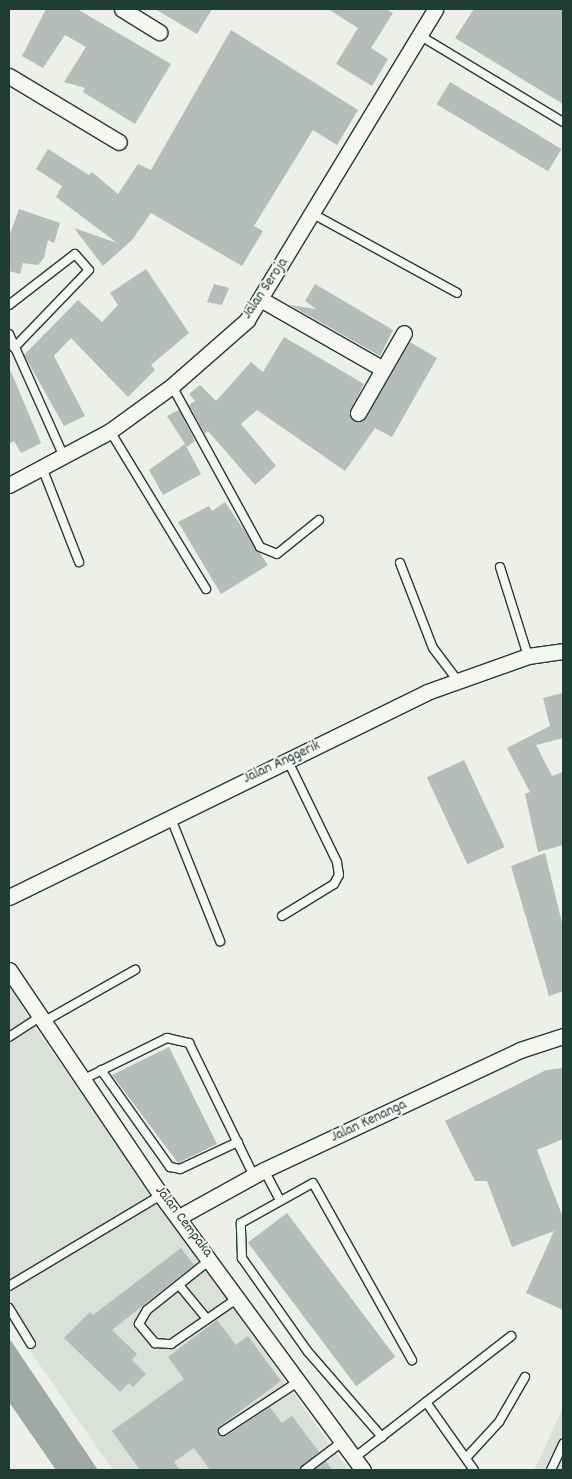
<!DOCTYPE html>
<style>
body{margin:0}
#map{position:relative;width:572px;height:1479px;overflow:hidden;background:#edefea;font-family:Dekko,sans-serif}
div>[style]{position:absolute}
.built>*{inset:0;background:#dce0db}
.water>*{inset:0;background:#9faaa4}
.building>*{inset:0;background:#b4bdb8;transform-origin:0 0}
.roads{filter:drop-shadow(1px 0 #1f3d34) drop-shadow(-1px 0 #1f3d34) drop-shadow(0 1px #1f3d34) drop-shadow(0 -1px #1f3d34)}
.service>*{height:8px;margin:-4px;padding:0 4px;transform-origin:4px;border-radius:4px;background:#f6f6f2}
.minor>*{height:15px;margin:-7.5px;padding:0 7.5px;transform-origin:7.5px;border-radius:7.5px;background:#f6f6f2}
span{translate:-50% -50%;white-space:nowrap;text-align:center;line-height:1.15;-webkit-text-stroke:4px #f6f6f2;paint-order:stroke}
.street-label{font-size:15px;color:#1f3d34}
.frame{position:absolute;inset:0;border:10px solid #1f3d34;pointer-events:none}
</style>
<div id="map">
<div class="built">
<div style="clip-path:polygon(9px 985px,41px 1036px,348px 1470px,113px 1470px,9px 1321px)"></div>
<div style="clip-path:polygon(563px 1408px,563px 1470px,534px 1470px)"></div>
</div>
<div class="water">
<div style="clip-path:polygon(9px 1338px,98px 1470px,56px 1470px,9px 1402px)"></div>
</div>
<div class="building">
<div style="clip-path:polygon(46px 9px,77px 9px,171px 64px,135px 124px,83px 92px,85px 88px,64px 82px,86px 47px,65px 35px,43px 68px,22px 56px)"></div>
<div style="clip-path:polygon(155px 9px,212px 9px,197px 34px)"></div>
<div style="clip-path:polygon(328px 9px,386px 9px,393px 13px,371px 48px,388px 59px,372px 86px,336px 64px,358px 28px)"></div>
<div style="clip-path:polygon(474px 9px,563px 9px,563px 104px,455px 38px)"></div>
<div style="clip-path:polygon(231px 30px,358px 110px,337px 145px,313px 130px,254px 226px,263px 231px,242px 266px,151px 213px,132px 240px,103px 266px,74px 228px,117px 243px,56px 197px,62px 186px,36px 169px,48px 149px,89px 175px,92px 172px,118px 194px,138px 164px,151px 170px)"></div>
<div style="left:450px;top:82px;width:130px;height:26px;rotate:31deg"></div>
<div style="clip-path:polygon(19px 209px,60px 223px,54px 243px,48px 240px,44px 258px,38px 265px,23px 263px,20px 274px,9px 271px,9px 237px)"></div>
<div style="clip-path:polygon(146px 269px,189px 333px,151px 365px,155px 370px,128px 397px,71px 338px,54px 356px,85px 416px,64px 426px,24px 355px,78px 300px,102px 322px,118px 305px,110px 293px)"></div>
<div style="clip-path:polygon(214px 284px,229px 288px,222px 305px,207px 302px)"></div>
<div style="clip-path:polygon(315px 284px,393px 330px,380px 356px,290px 305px,316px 309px,305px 301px)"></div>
<div style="clip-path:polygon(284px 337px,364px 384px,349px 413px,358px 422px,366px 418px,410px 342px,437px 358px,392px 437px,375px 428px,345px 471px,257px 410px,241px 424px,276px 466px,255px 485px,208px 431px,205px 434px,189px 405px,195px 401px,189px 394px,200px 385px,216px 401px,251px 362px,263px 372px)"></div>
<div style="clip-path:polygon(9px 367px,41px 443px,21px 453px,14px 441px,9px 444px)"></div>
<div style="clip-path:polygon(179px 410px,195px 441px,187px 447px,167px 416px)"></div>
<div style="clip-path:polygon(185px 444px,201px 474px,163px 495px,149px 470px)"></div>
<div style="clip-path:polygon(225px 502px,268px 565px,221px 594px,178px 522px,209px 506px,212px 511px)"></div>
<div style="clip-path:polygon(563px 693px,563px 738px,536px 745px,552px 776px,563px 772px,563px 845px,538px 852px,525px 794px,530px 792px,507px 748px,550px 726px,543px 698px)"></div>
<div style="left:464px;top:760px;width:96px;height:41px;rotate:65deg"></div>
<div style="clip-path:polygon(545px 853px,563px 927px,563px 991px,549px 996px,511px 866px)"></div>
<div style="clip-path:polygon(169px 1047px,217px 1144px,178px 1163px,112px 1075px)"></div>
<div style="clip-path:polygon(563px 1068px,563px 1139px,537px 1150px,562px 1215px,563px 1211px,563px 1310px,526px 1293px,554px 1231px,512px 1247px,487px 1181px,475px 1181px,445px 1121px,546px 1070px)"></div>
<div style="left:287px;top:1213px;width:180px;height:49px;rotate:53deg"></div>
<div style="clip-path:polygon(181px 1248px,194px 1265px,112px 1330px,137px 1354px,132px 1360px,146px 1374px,133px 1387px,129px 1383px,120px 1392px,64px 1338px,90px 1312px,93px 1315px)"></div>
<div style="clip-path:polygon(217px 1320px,236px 1345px,248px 1336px,281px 1381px,220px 1426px,218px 1434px,226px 1436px,270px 1407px,282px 1423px,292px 1416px,319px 1452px,299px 1470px,210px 1470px,194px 1448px,174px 1462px,180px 1470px,140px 1470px,112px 1431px,184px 1379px,168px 1357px)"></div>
<div style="clip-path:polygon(326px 1461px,332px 1470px,314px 1470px)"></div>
</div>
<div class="roads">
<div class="service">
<div style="left:419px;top:35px;width:168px;rotate:31.1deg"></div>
<div style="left:313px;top:214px;width:164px;rotate:28.7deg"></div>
<div style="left:9px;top:305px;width:83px;rotate:-37.7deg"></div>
<div style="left:75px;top:254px;width:21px;rotate:49deg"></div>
<div style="left:89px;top:270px;width:108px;rotate:133.9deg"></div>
<div style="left:9px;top:334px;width:135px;rotate:65.9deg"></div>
<div style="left:172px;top:386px;width:183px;rotate:61.3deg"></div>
<div style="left:260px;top:547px;width:18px;rotate:22deg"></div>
<div style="left:277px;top:554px;width:54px;rotate:-39deg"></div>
<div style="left:110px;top:431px;width:185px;rotate:58.7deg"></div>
<div style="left:43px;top:470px;width:99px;rotate:68.6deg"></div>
<div style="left:400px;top:563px;width:91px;rotate:68.8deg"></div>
<div style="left:433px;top:648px;width:41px;rotate:52.9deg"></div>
<div style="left:500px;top:567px;width:93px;rotate:72.5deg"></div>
<div style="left:170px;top:816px;width:135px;rotate:68.2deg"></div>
<div style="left:282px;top:916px;width:61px;rotate:-31.6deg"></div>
<div style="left:334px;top:884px;width:10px;rotate:-61deg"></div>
<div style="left:339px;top:875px;width:13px;rotate:-99deg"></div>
<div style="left:337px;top:862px;width:112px;rotate:-115.9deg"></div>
<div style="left:43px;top:1022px;width:106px;rotate:-29.5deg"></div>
<div style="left:9px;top:1037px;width:35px;rotate:-33deg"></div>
<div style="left:101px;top:1070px;width:119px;rotate:54.6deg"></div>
<div style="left:170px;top:1167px;width:10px;rotate:11deg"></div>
<div style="left:180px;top:1169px;width:64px;rotate:-25deg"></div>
<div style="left:82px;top:1080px;width:95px;rotate:-26.3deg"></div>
<div style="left:167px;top:1038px;width:23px;rotate:13deg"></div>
<div style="left:189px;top:1043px;width:148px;rotate:64deg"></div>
<div style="left:264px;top:1170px;width:34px;rotate:62deg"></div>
<div style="left:211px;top:1259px;width:82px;rotate:141.4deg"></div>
<div style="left:147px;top:1310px;width:16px;rotate:120deg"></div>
<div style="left:139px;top:1324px;width:25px;rotate:50deg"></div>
<div style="left:155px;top:1343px;width:16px;rotate:4deg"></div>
<div style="left:171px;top:1344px;width:81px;rotate:-34.5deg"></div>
<div style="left:179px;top:1285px;width:44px;rotate:50.5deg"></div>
<div style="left:9px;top:1286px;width:177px;rotate:-30.9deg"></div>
<div style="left:9px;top:1308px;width:42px;rotate:58.6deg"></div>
<div style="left:426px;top:1402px;width:83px;rotate:54.8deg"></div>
<div style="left:223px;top:1431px;width:91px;rotate:-33.3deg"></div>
<div style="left:382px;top:1437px;width:113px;rotate:-131deg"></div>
<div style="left:308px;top:1352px;width:115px;rotate:-125.1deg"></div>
<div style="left:242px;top:1258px;width:35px;rotate:-92deg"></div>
<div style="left:241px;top:1223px;width:82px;rotate:-29.1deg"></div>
<div style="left:313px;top:1183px;width:203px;rotate:60.8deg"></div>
<div style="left:354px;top:1458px;width:199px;rotate:-37.8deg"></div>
<div style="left:466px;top:1458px;width:49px;rotate:-47.5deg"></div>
<div style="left:499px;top:1422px;width:52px;rotate:-60deg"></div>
<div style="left:305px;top:1470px;width:46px;rotate:-37.1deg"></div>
<div style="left:551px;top:1470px;width:29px;rotate:-65deg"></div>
</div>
<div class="minor">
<div style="left:122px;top:9px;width:44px;rotate:31.9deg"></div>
<div style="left:9px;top:76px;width:128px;rotate:31deg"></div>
<div style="left:262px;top:300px;width:139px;rotate:29.7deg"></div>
<div style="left:358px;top:413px;width:92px;rotate:-60.1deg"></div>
<div style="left:9px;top:485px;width:115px;rotate:-28.1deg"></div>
<div style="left:110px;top:431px;width:77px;rotate:-36deg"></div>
<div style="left:172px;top:386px;width:100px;rotate:-41.3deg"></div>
<div style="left:247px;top:320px;width:363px;rotate:-58.8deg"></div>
<div style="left:9px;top:897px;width:466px;rotate:-26.1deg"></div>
<div style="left:427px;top:692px;width:107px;rotate:-19.6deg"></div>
<div style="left:528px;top:656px;width:35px;rotate:-8deg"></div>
<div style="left:9px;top:970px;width:272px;rotate:56deg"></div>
<div style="left:161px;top:1195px;width:341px;rotate:53.7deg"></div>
<div style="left:179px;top:1217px;width:97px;rotate:-28.9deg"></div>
<div style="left:264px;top:1170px;width:283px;rotate:-25.1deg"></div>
<div style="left:520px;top:1050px;width:45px;rotate:-18deg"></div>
</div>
</div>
<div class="street-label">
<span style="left:266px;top:289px;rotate:-56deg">Jalan Seroja</span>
<span style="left:282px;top:763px;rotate:-25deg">Jalan Anggerik</span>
<span style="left:369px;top:1122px;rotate:-25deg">Jalan Kenanga</span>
<span style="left:183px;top:1222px;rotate:53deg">Jalan Cempaka</span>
</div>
<div class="frame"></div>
</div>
